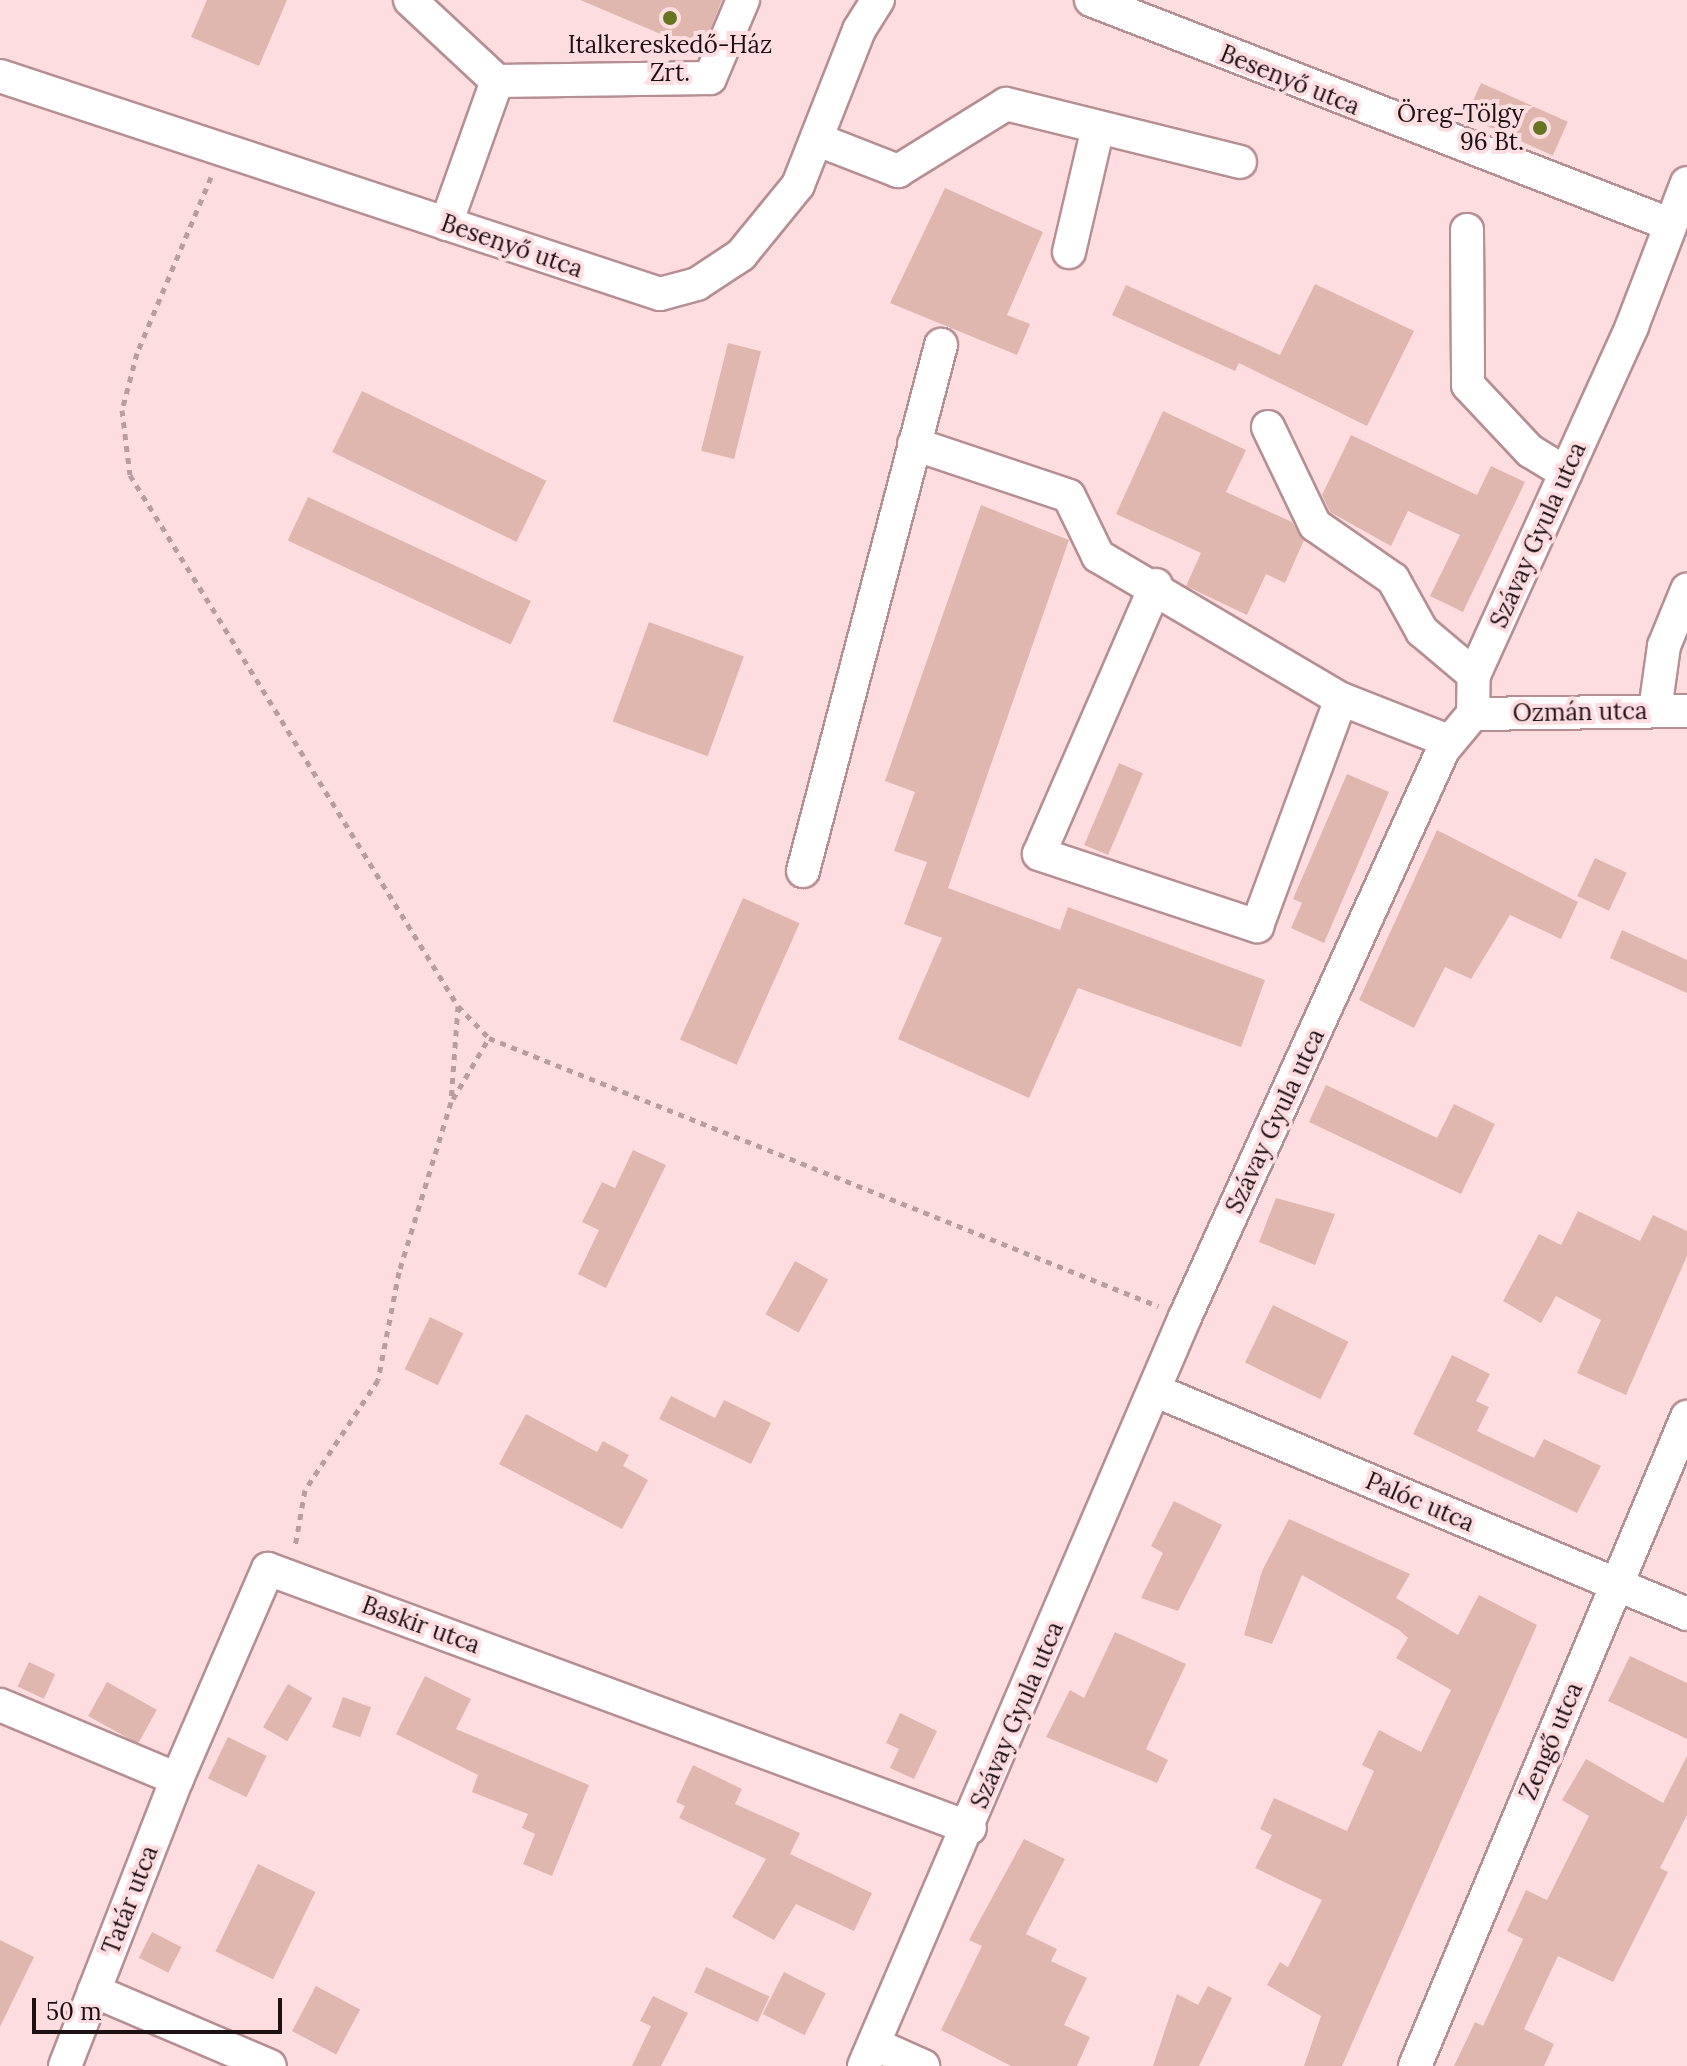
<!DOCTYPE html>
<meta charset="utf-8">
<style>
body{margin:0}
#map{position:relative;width:1687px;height:2066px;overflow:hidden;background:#fedde1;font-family:Lora,serif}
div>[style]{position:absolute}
.building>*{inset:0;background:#dfb7af;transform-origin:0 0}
.path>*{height:5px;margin-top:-2.5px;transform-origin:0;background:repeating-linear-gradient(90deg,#b89ea1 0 6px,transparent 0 12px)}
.roads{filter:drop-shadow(2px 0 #b68f94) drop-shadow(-2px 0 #b68f94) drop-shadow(0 2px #b68f94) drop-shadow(0 -2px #b68f94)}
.minor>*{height:32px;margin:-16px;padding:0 16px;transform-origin:16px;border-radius:16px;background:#fff}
.dots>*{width:22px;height:22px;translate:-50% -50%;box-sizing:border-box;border:4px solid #fedde1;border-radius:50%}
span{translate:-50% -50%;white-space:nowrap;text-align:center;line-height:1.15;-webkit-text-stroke:8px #fedde1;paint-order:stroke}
.poi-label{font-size:24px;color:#1d1012}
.right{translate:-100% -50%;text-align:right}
.street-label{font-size:24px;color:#1d1012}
.scale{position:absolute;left:32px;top:1998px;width:250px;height:36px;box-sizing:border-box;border:4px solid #1d1012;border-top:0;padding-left:10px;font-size:24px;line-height:28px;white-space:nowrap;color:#1d1012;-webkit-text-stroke:6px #fedde1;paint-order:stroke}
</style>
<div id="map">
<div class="building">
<div style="clip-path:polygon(207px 0,287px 0,259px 66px,191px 37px)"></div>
<div style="clip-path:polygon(580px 0,722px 0,704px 45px,685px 36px,682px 43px)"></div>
<div style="left:1481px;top:83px;width:95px;height:37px;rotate:24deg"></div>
<div style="clip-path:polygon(945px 188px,1043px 232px,1007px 315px,1030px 324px,1017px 355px,890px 303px)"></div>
<div style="clip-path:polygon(1315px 284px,1414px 331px,1367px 426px,1239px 363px,1235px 371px,1112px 315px,1126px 285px,1280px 355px)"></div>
<div style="left:728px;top:343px;width:34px;height:111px;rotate:14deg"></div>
<div style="left:362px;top:391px;width:205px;height:68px;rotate:26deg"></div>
<div style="clip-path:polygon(1163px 411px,1246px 450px,1226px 492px,1292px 522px,1304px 540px,1285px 583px,1266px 574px,1247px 615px,1186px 586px,1201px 553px,1116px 514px)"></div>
<div style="clip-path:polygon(1351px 435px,1477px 495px,1491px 466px,1525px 482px,1463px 612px,1430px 596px,1460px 535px,1408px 511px,1391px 546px,1330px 512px,1322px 495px)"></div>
<div style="left:308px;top:497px;width:246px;height:48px;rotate:25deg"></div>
<div style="clip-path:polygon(981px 505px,1069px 540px,948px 888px,1060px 930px,1068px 907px,1265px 980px,1241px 1047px,1078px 988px,1029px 1098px,898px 1039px,942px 938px,904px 924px,927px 862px,894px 851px,915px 792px,885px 781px)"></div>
<div style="left:649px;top:622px;width:101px;height:106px;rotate:20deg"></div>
<div style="left:1119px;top:763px;width:26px;height:89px;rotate:23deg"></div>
<div style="clip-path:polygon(1347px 774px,1389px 792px,1324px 943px,1291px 928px,1302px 903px,1293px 899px)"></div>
<div style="clip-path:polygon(1437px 830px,1578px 902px,1561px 939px,1510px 915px,1471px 979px,1445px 967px,1414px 1028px,1359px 1000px)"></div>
<div style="left:1595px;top:858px;width:35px;height:42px;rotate:25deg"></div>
<div style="left:743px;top:898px;width:62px;height:155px;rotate:24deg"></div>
<div style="clip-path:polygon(1622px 930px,1687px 960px,1687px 993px,1610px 958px)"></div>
<div style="clip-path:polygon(1326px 1085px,1437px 1138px,1454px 1104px,1495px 1124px,1461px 1194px,1309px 1122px)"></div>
<div style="clip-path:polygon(633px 1150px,666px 1165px,606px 1288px,578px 1274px,599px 1230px,582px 1222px,602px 1182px,615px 1188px)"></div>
<div style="clip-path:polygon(1276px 1198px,1335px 1214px,1315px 1265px,1259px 1242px)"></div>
<div style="clip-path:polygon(1578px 1211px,1640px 1241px,1653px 1215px,1687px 1231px,1687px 1256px,1626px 1395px,1577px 1373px,1601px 1320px,1556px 1296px,1541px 1323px,1503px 1301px,1539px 1234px,1561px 1245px)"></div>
<div style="left:795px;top:1261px;width:38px;height:61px;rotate:29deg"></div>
<div style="left:1273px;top:1305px;width:84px;height:64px;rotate:26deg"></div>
<div style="left:430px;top:1317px;width:37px;height:58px;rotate:26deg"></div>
<div style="clip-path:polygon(1452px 1355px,1490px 1374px,1476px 1401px,1489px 1407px,1477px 1431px,1534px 1458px,1544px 1439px,1601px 1466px,1577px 1513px,1413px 1434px)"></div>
<div style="clip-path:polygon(671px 1396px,715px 1418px,724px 1400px,771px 1423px,751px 1464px,659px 1419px)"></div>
<div style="clip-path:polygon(526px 1414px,597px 1452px,603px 1441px,629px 1455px,623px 1466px,648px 1480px,622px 1529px,499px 1464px)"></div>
<div style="clip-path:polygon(1174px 1501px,1222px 1525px,1178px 1611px,1141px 1598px,1163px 1553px,1151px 1546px)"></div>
<div style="clip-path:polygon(1289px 1519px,1410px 1574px,1396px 1598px,1458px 1635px,1479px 1595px,1537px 1625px,1342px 2066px,1304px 2066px,1321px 2016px,1267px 1985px,1280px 1962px,1288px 1967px,1322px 1900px,1255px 1868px,1272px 1835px,1260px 1829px,1274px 1798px,1347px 1831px,1374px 1771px,1362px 1765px,1379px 1730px,1421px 1752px,1451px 1690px,1396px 1658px,1408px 1638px,1399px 1630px,1302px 1575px,1272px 1644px,1244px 1635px,1262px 1571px)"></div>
<div style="clip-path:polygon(1115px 1632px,1186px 1664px,1146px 1749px,1168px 1760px,1157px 1783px,1046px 1737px,1070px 1690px,1084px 1698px)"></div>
<div style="clip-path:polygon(1630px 1656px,1687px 1683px,1687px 1739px,1608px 1701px)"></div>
<div style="left:29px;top:1662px;width:29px;height:27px;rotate:25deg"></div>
<div style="clip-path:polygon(425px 1676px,471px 1699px,456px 1729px,589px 1785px,552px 1876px,523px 1864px,535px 1834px,522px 1828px,528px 1814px,472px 1792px,478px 1775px,396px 1734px)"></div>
<div style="left:107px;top:1682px;width:57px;height:39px;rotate:29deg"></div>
<div style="left:288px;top:1684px;width:28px;height:50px;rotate:30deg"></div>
<div style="left:343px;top:1697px;width:30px;height:32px;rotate:20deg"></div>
<div style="clip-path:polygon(900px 1713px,937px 1731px,914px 1779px,890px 1768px,899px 1749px,886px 1743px)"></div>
<div style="left:228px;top:1737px;width:43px;height:46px;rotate:26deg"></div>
<div style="clip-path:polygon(1687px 1756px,1687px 1815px,1660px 1868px,1668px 1872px,1613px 1982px,1558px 1956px,1524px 2029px,1554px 2044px,1544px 2066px,1454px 2066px,1475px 2022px,1483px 2026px,1523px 1939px,1507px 1931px,1526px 1890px,1547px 1900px,1589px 1816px,1562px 1800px,1586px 1759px,1663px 1803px)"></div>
<div style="clip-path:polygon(693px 1765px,742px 1789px,735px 1804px,800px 1833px,790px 1854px,872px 1893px,854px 1931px,796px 1904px,774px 1940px,732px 1917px,766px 1859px,679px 1818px,685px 1806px,676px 1802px)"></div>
<div style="clip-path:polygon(1024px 1839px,1065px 1859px,1026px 1934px,1057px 1949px,1051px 1961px,1087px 1978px,1064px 2025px,1090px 2037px,1077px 2066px,1011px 2066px,941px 2030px,982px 1946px,969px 1940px)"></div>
<div style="left:258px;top:1864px;width:64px;height:97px;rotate:26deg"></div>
<div style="left:152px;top:1932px;width:33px;height:29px;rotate:27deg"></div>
<div style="clip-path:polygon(0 1940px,34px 1957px,0 2027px)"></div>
<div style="left:706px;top:1967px;width:70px;height:28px;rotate:25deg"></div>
<div style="left:784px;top:1972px;width:47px;height:47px;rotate:27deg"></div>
<div style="left:316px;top:1986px;width:50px;height:51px;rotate:28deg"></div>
<div style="clip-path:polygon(1208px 1986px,1232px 1998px,1199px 2066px,1153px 2066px,1177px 1994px,1198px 2005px)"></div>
<div style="clip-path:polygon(653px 1996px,688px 2013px,661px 2066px,632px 2066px,651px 2026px,640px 2021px)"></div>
</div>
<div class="path">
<div style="left:211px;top:177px;width:191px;rotate:112.8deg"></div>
<div style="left:137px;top:353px;width:59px;rotate:104.7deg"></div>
<div style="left:122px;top:410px;width:65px;rotate:83deg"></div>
<div style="left:130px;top:475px;width:624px;rotate:58.3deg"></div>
<div style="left:458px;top:1006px;width:96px;rotate:94.2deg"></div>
<div style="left:451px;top:1102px;width:178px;rotate:107deg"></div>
<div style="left:399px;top:1272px;width:110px;rotate:101deg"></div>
<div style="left:378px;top:1380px;width:132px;rotate:123.6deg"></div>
<div style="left:305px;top:1490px;width:58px;rotate:100deg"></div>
<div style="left:458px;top:1006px;width:45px;rotate:45.9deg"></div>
<div style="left:489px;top:1038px;width:721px;rotate:21.83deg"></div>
<div style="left:453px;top:1099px;width:71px;rotate:-59.5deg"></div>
</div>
<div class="roads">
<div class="minor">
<div style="left:410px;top:0;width:119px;rotate:43deg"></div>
<div style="left:497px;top:81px;width:213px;rotate:-0.8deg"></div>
<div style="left:710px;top:78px;width:85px;rotate:-67.1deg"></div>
<div style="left:1091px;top:0;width:620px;rotate:21.18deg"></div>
<div style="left:0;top:76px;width:695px;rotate:18.28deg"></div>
<div style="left:660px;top:294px;width:38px;rotate:-15deg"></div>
<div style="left:697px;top:284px;width:53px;rotate:-33.4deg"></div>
<div style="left:741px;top:255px;width:90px;rotate:-50.8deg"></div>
<div style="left:798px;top:185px;width:167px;rotate:-68.5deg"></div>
<div style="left:859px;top:30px;width:36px;rotate:-58deg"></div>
<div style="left:821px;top:141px;width:83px;rotate:21.3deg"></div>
<div style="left:898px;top:171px;width:127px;rotate:-31.8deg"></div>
<div style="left:1006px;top:104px;width:241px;rotate:13.9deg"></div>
<div style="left:446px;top:224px;width:152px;rotate:-70.4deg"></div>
<div style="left:1467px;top:230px;width:155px;rotate:89.6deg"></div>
<div style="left:1468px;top:385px;width:91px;rotate:46.8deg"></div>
<div style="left:1530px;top:451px;width:42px;rotate:31.4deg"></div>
<div style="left:1069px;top:252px;width:128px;rotate:-76.9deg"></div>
<div style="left:1268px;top:427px;width:109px;rotate:64.4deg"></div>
<div style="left:1315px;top:525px;width:95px;rotate:34.7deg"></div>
<div style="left:1393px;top:579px;width:60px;rotate:60.9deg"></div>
<div style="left:1422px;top:631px;width:68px;rotate:40.2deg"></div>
<div style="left:914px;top:444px;width:163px;rotate:18.5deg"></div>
<div style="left:1069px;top:496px;width:67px;rotate:64.2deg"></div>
<div style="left:1098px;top:556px;width:282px;rotate:30.5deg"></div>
<div style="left:1341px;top:699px;width:115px;rotate:21.4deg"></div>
<div style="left:1156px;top:585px;width:293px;rotate:113.5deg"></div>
<div style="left:1039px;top:854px;width:230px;rotate:18.3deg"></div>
<div style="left:1257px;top:926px;width:242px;rotate:-69.7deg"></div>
<div style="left:1655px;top:710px;width:65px;rotate:-82deg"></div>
<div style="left:1664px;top:646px;width:61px;rotate:-67.7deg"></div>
<div style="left:1473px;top:714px;width:39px;rotate:-89deg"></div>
<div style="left:1474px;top:675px;width:383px;rotate:-65.6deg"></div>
<div style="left:1632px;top:326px;width:153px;rotate:-69deg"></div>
<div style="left:1473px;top:714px;width:214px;rotate:-0.8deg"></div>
<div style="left:803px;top:871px;width:544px;rotate:-75.3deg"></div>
<div style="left:1154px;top:1390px;width:578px;rotate:22.8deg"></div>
<div style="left:0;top:1705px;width:192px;rotate:22.7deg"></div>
<div style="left:177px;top:1779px;width:229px;rotate:-66.6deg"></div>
<div style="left:268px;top:1569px;width:748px;rotate:20.25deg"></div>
<div style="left:94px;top:1991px;width:191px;rotate:23.1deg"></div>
<div style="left:874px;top:2044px;width:54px;rotate:24.2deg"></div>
<div style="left:65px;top:2066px;width:308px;rotate:-68.7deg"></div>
<div style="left:864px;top:2066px;width:815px;rotate:-66.8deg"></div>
<div style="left:1185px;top:1317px;width:623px;rotate:-65.53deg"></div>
<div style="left:1443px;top:750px;width:47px;rotate:-50.2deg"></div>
<div style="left:1415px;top:2066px;width:704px;rotate:-67.26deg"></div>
</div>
</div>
<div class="dots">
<div style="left:670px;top:18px;background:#657522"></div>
<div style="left:1540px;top:128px;background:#657522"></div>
</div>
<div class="poi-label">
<span style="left:670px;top:59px">Italkereskedő-Ház<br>Zrt.</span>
<span class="right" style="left:1524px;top:128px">Öreg-Tölgy<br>96 Bt.</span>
</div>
<div class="street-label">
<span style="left:1290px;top:80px;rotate:22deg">Besenyő utca</span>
<span style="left:512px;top:246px;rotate:19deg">Besenyő utca</span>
<span style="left:1538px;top:535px;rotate:-66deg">Szávay Gyula utca</span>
<span style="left:1580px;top:712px;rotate:-1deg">Ozmán utca</span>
<span style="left:1275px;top:1121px;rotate:-65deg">Szávay Gyula utca</span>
<span style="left:1420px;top:1502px;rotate:23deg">Palóc utca</span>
<span style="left:421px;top:1625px;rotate:20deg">Baskir utca</span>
<span style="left:1017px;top:1715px;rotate:-67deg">Szávay Gyula utca</span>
<span style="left:1551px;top:1741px;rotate:-67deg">Zengő utca</span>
<span style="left:130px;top:1900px;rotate:-69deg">Tatár utca</span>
</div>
<div class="scale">50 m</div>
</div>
